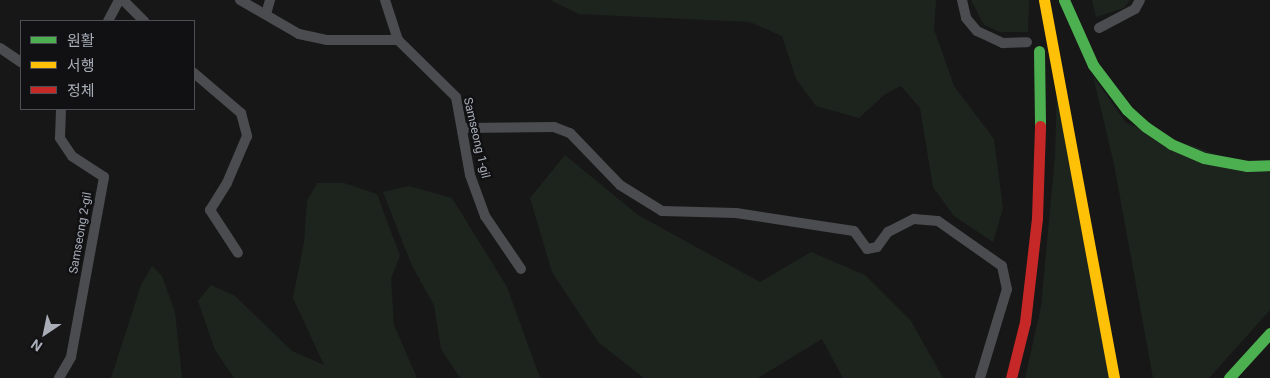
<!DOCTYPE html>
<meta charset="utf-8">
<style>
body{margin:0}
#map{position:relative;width:1270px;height:378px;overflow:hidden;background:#171717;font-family:Roboto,"Noto Sans KR",sans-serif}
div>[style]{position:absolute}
.green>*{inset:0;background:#1d241e}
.lane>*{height:10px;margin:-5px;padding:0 5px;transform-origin:5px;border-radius:5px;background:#4b4c50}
.fast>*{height:11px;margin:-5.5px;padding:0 5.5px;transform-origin:5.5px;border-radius:5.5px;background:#4caf50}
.slow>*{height:11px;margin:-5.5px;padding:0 5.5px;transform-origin:5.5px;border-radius:5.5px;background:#ffc107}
.jam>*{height:11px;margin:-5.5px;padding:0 5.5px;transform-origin:5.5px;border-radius:5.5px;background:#c62828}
span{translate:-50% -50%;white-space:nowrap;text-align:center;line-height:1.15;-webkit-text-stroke:5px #111113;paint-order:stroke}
.street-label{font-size:12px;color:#a8adb8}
.legend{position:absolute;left:20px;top:20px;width:175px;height:90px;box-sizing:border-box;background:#111113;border:1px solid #4d4f55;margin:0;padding:6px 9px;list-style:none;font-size:15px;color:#a8adb8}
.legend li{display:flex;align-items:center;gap:10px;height:25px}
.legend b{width:25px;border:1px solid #4d4f55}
.north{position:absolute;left:20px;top:308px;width:50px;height:50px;-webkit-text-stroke:4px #111113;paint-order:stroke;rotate:214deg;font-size:14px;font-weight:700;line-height:20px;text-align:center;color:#a8adb8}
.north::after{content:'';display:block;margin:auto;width:18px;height:22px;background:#a8adb8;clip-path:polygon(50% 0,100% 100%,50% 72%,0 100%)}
</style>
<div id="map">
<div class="green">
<div style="clip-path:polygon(550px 0,936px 0,934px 29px,954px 86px,994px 139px,1003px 208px,993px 242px,954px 216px,933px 187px,920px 108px,901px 86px,884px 95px,859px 118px,816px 106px,796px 79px,782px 36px,750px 22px,579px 14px)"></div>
<div style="clip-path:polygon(971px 0,1029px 0,1028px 32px,1000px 32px,984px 25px)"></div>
<div style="clip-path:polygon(1092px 0,1130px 0,1124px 8px,1096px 17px)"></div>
<div style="clip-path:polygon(1093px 76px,1126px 123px,1270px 173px,1270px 310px,1209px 378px,1153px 378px,1114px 164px)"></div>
<div style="clip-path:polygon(1057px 86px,1112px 378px,1025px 378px,1041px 307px,1055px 156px)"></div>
<div style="clip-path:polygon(565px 155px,638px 215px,760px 282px,811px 252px,865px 275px,911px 321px,943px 378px,843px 378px,822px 339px,758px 378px,644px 378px,598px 342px,552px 272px,530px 198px)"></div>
<div style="clip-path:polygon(317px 183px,344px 183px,377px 194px,400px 256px,391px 278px,394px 325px,417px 378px,234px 378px,215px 350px,198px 301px,211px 285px,235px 296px,292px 351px,324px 365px,293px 298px,304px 242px,307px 201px)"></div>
<div style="clip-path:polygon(409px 186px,452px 198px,507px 287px,540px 378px,460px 378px,441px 349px,434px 305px,412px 266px,383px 192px)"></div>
<div style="clip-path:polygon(152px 266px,162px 276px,175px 312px,182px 378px,111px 378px,141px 285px)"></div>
</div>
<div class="lane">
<div style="left:123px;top:0;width:30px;rotate:45deg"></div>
<div style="left:240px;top:0;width:68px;rotate:30deg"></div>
<div style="left:299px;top:34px;width:29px;rotate:12deg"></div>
<div style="left:327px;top:40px;width:71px"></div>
<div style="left:398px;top:40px;width:81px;rotate:44.5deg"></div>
<div style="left:456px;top:97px;width:79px;rotate:79.8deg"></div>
<div style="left:470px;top:175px;width:44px;rotate:69.9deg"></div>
<div style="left:485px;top:216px;width:64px;rotate:55.8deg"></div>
<div style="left:385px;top:0;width:42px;rotate:72deg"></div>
<div style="left:962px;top:0;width:18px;rotate:77deg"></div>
<div style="left:966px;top:18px;width:17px;rotate:50deg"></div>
<div style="left:977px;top:31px;width:29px;rotate:25deg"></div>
<div style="left:1003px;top:43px;width:24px;rotate:-2deg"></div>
<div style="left:266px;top:14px;width:15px;rotate:-74deg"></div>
<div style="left:108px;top:21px;width:24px;rotate:-62deg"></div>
<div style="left:1099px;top:28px;width:41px;rotate:-27.8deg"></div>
<div style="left:1135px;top:9px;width:10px;rotate:-61deg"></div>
<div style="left:0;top:48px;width:25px;rotate:34deg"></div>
<div style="left:194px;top:73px;width:62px;rotate:40.4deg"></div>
<div style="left:241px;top:113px;width:24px;rotate:75deg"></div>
<div style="left:247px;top:136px;width:51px;rotate:113.1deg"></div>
<div style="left:227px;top:183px;width:32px;rotate:122deg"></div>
<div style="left:210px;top:210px;width:51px;rotate:56.9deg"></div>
<div style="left:462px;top:128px;width:92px;rotate:-0.6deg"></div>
<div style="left:554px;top:127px;width:17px;rotate:21deg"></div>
<div style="left:570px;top:133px;width:72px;rotate:46.1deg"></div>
<div style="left:620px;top:185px;width:49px;rotate:31.8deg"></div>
<div style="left:662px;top:211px;width:74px;rotate:1.5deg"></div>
<div style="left:736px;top:213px;width:119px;rotate:8.7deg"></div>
<div style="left:854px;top:231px;width:22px;rotate:54deg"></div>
<div style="left:867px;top:249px;width:10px;rotate:-11deg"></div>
<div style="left:877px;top:247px;width:19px;rotate:-54deg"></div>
<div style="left:888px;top:232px;width:29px;rotate:-27deg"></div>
<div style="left:914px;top:219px;width:24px;rotate:5deg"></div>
<div style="left:938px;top:221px;width:78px;rotate:35.1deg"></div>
<div style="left:1002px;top:266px;width:24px;rotate:78deg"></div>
<div style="left:1007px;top:289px;width:93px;rotate:106.9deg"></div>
<div style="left:59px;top:378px;width:24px;rotate:-60deg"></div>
<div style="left:71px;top:357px;width:183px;rotate:-79.6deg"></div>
<div style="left:104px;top:177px;width:38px;rotate:-147deg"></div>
<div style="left:72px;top:156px;width:22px;rotate:-124deg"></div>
<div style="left:60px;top:138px;width:29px;rotate:-88deg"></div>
</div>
<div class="fast">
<div style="left:1064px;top:0;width:71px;rotate:66deg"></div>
<div style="left:1093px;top:65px;width:56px;rotate:52.9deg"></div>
<div style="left:1127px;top:110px;width:25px;rotate:42deg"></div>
<div style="left:1146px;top:127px;width:30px;rotate:34deg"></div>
<div style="left:1171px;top:144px;width:36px;rotate:23deg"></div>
<div style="left:1204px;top:158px;width:44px;rotate:10.5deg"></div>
<div style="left:1247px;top:166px;width:23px;rotate:-2deg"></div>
<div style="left:1039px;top:51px;width:75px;rotate:89.2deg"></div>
<div style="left:1229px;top:378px;width:61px;rotate:-47.7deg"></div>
</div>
<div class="slow">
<div style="left:1044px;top:0;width:384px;rotate:79.5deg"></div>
</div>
<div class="jam">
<div style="left:1011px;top:378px;width:58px;rotate:-76deg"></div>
<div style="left:1025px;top:322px;width:105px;rotate:-83.4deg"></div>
<div style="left:1037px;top:218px;width:92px;rotate:-88.1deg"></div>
</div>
<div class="street-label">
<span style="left:476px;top:138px;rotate:77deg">Samseong 1-gil</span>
<span style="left:81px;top:233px;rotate:-80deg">Samseong 2-gil</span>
</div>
<ul class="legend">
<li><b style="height:6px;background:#4caf50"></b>원활</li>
<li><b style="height:6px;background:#ffc107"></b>서행</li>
<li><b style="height:6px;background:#c62828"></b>정체</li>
</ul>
<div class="north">N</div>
</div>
